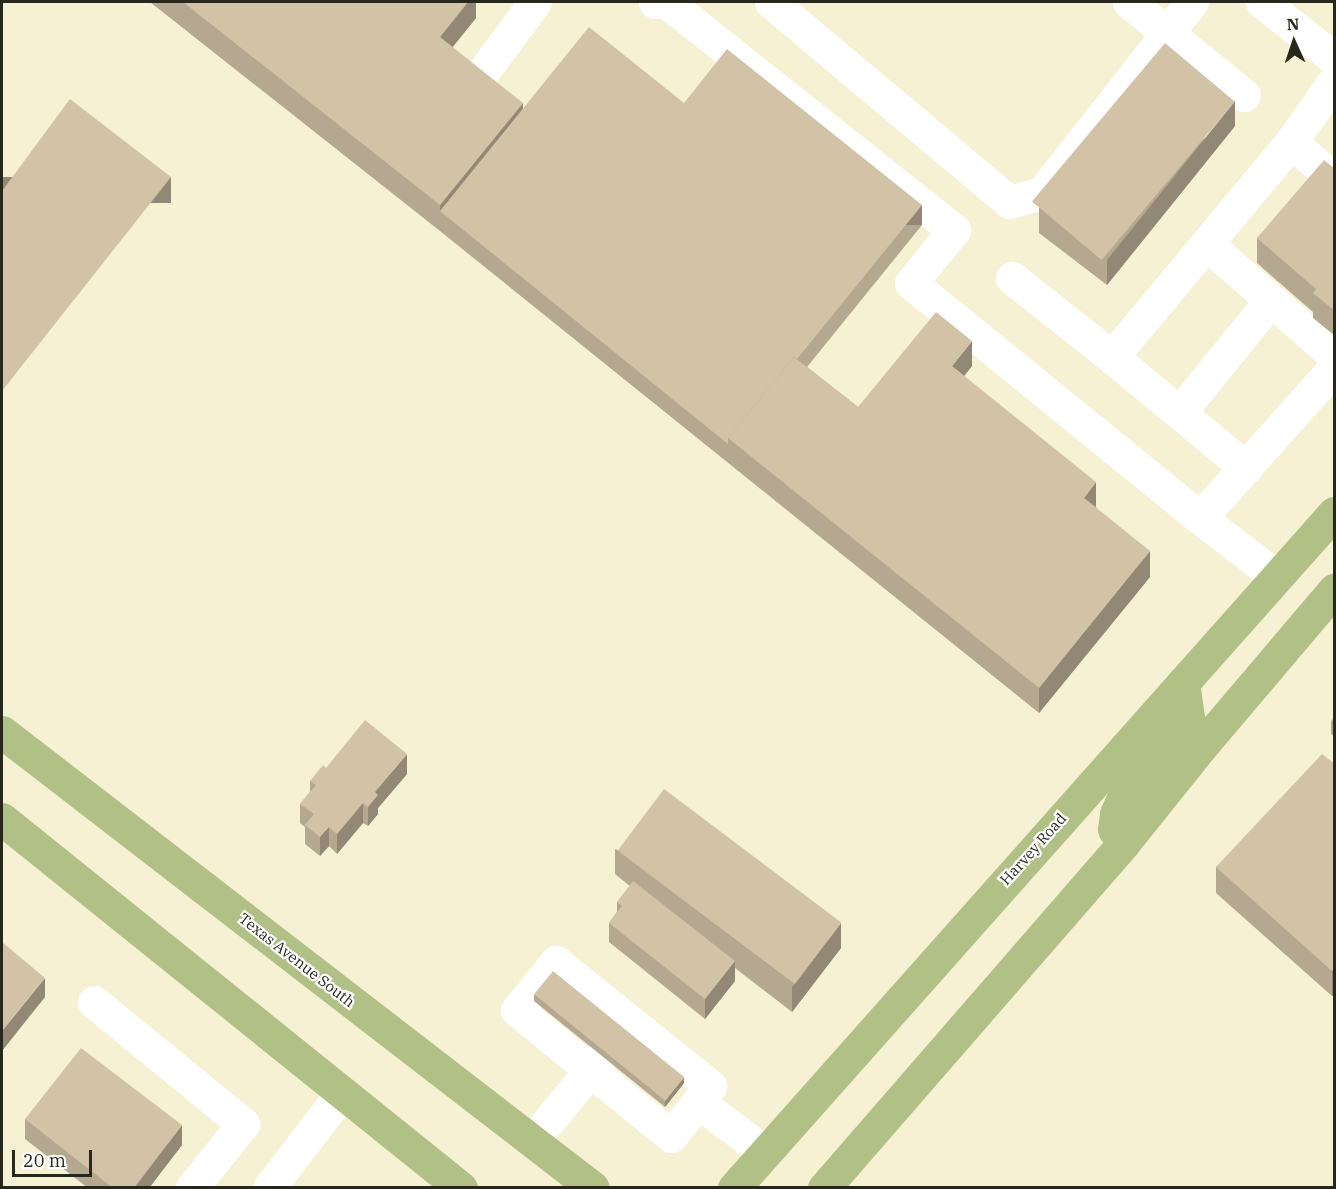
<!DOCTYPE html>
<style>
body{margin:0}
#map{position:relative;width:1336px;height:1189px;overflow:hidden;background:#f5f1d2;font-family:"IBM Plex Serif",serif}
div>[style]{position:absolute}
.minor>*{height:33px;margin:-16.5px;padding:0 16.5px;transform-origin:16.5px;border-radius:16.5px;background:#fff}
.major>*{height:33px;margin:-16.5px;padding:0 16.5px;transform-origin:16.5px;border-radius:16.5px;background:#b1c186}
.wall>*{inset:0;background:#b5a890}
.shaded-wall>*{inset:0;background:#938875;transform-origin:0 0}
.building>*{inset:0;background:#d2c3a7;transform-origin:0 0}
span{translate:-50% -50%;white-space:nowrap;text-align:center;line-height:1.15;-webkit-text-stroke:4.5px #fff;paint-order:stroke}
.street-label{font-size:15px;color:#28271b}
.frame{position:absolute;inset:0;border:3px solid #28271b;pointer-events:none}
.north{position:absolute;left:1264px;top:12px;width:60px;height:60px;-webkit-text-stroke:4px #fff;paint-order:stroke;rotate:357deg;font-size:16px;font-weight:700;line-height:24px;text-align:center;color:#28271b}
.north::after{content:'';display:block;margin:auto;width:21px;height:27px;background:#28271b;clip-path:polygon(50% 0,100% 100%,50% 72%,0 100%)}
.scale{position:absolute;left:12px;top:1150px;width:80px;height:27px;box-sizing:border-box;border:3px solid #28271b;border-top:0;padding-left:8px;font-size:18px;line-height:21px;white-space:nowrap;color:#28271b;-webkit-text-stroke:4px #fff;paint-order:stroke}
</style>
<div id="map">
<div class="minor">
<div style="left:655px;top:2px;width:12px"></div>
<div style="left:667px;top:2px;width:367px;rotate:38.5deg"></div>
<div style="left:954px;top:230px;width:68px;rotate:129.1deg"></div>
<div style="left:911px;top:283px;width:372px;rotate:39.1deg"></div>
<div style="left:771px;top:2px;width:311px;rotate:40deg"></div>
<div style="left:1009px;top:202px;width:34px;rotate:-15deg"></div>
<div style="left:1042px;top:193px;width:243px;rotate:-51.9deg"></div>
<div style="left:1129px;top:2px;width:148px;rotate:39deg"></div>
<div style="left:1262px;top:2px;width:91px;rotate:37.9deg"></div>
<div style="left:477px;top:80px;width:97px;rotate:-53.4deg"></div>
<div style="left:1291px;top:142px;width:75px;rotate:-54.8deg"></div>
<div style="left:1207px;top:244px;width:169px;rotate:41.2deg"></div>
<div style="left:1012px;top:278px;width:127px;rotate:38.3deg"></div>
<div style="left:1180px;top:412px;width:143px;rotate:-51deg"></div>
<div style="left:1246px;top:468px;width:174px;rotate:-140.4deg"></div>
<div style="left:1112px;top:357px;width:280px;rotate:-50.2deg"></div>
<div style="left:1291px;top:142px;width:57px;rotate:40.7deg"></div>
<div style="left:1277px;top:577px;width:97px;rotate:-142.5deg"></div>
<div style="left:1200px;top:518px;width:201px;rotate:-48.2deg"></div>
<div style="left:94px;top:1002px;width:193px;rotate:39.3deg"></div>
<div style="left:243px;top:1124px;width:82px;rotate:128.6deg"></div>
<div style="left:698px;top:1102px;width:43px;rotate:128.5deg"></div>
<div style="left:671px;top:1136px;width:199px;rotate:-140.7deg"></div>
<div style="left:517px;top:1010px;width:62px;rotate:-50.9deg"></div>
<div style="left:556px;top:962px;width:198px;rotate:38.8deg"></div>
<div style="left:710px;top:1086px;width:20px;rotate:127deg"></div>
<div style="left:698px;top:1102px;width:84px;rotate:36.7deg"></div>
<div style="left:532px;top:1141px;width:110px;rotate:-50.5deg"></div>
<div style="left:269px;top:1188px;width:120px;rotate:-52.5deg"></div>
</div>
<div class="major">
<div style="left:2px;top:732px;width:746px;rotate:37.65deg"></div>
<div style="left:2px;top:819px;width:589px;rotate:38.8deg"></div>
<div style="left:1123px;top:844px;width:17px;rotate:-121deg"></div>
<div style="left:1114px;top:829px;width:15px;rotate:-82deg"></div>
<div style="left:1116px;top:814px;width:20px;rotate:-66deg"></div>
<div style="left:1124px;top:796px;width:97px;rotate:-47.9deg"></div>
<div style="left:1189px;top:724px;width:42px;rotate:-98.1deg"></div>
<div style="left:734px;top:1188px;width:903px;rotate:-48.37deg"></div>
<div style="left:824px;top:1188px;width:456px;rotate:-49deg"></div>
<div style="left:1123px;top:844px;width:122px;rotate:-51.3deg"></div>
<div style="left:1199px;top:749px;width:209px;rotate:-49.7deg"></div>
</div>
<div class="wall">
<div style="clip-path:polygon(150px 2px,476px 2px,476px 18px,452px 47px,523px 109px,684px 103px,922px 225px,807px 367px,858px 407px,972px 366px,964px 376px,1096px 507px,1150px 577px,1039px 713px,440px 231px)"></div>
<div style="clip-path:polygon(1235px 126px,1107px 285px,1039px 233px,1039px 207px)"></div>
<div style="clip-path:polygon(1335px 169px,1335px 336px,1313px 318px,1313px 312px,1257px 263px,1257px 238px)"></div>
<div style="clip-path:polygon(1335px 717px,1335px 737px,1331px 734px,1331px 721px)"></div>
<div style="clip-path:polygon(1335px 764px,1335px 994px,1332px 996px,1216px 893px,1216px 867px)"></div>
<div style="clip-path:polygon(326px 768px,407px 774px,378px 808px,378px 814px,368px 826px,363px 823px,337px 854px,329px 846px,320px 856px,305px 844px,305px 827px,300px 823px,300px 804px,310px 792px,310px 781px)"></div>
<div style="clip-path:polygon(615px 849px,841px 948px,792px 1012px,735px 968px,735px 981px,705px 1019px,609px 942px,609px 923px,617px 912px,617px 902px,630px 886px,615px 874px)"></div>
<div style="clip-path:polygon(534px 994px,684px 1083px,665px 1107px,534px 1001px)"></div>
<div style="clip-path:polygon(25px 1119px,182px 1145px,149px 1188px,88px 1188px,25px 1139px)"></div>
</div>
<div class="shaded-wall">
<div style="clip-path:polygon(468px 2px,476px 2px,476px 18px,440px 63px,440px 37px)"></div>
<div style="clip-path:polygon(1235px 101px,1235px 126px,1107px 285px,1107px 260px)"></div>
<div style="clip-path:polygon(523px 103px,523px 129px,440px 211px,440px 205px)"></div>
<div style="left:171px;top:177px;width:26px;height:273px;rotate:90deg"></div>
<div style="left:922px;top:205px;width:20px;height:303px;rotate:90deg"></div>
<div style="clip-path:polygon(972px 341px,972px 366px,952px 391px,952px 366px)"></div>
<div style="clip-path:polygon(1096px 482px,1096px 507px,1084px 498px)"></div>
<div style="clip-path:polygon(1150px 551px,1150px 577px,1039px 713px,1039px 688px)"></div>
<div style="clip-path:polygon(407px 754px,407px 774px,378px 808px,378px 814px,368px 826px,368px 807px,375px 792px)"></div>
<div style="clip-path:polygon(363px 803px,363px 823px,337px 854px,337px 834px)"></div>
<div style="clip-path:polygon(329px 827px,329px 846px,320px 856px,320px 837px)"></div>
<div style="clip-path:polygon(841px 923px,841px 948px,792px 1012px,792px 987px)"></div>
<div style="clip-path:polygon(735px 961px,735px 981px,705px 1019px,705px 999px)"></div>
<div style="clip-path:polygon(1335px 968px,1335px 994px,1332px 996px,1332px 971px)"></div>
<div style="clip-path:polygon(45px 978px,45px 997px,2px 1051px,2px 1031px)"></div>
<div style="clip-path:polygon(684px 1077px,684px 1083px,665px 1107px,665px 1100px)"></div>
<div style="clip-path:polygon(182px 1125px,182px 1145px,149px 1188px,134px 1188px)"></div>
</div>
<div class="building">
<div style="clip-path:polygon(183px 2px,468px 2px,440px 37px,523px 103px,440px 205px)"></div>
<div style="clip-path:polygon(589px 27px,684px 103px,727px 49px,922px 205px,797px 359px,794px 357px,728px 438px,728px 444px,440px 211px)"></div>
<div style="left:1165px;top:43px;width:91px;height:207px;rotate:40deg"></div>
<div style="clip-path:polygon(70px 99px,171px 177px,2px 391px,2px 191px)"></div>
<div style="clip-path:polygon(1324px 160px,1335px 169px,1335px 311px,1313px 293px,1316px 289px,1257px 238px)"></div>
<div style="clip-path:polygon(936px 312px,972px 341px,952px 366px,1096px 482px,1084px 498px,1150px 551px,1039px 688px,728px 438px,794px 357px,858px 407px)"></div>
<div style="clip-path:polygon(365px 720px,407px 754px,375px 792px,378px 795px,368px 807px,363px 803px,337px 834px,329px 827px,320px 837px,305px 825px,314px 814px,300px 804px,316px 785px,310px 781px,323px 765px,326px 768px)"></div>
<div style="clip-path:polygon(1322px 754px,1335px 764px,1335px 968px,1332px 971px,1216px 867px)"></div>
<div style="left:664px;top:789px;width:222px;height:77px;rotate:37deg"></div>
<div style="clip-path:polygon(633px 881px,735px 961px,705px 999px,609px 923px,622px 906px,617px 902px)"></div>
<div style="clip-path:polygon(2px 942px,45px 978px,2px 1031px)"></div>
<div style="left:553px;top:971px;width:169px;height:30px;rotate:39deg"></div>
<div style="clip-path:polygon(81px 1048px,182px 1125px,134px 1188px,113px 1188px,25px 1119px)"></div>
</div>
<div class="street-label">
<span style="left:1033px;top:849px;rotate:-48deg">Harvey Road</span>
<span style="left:297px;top:960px;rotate:38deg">Texas Avenue South</span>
</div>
<div class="frame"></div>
<div class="north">N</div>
<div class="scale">20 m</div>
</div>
